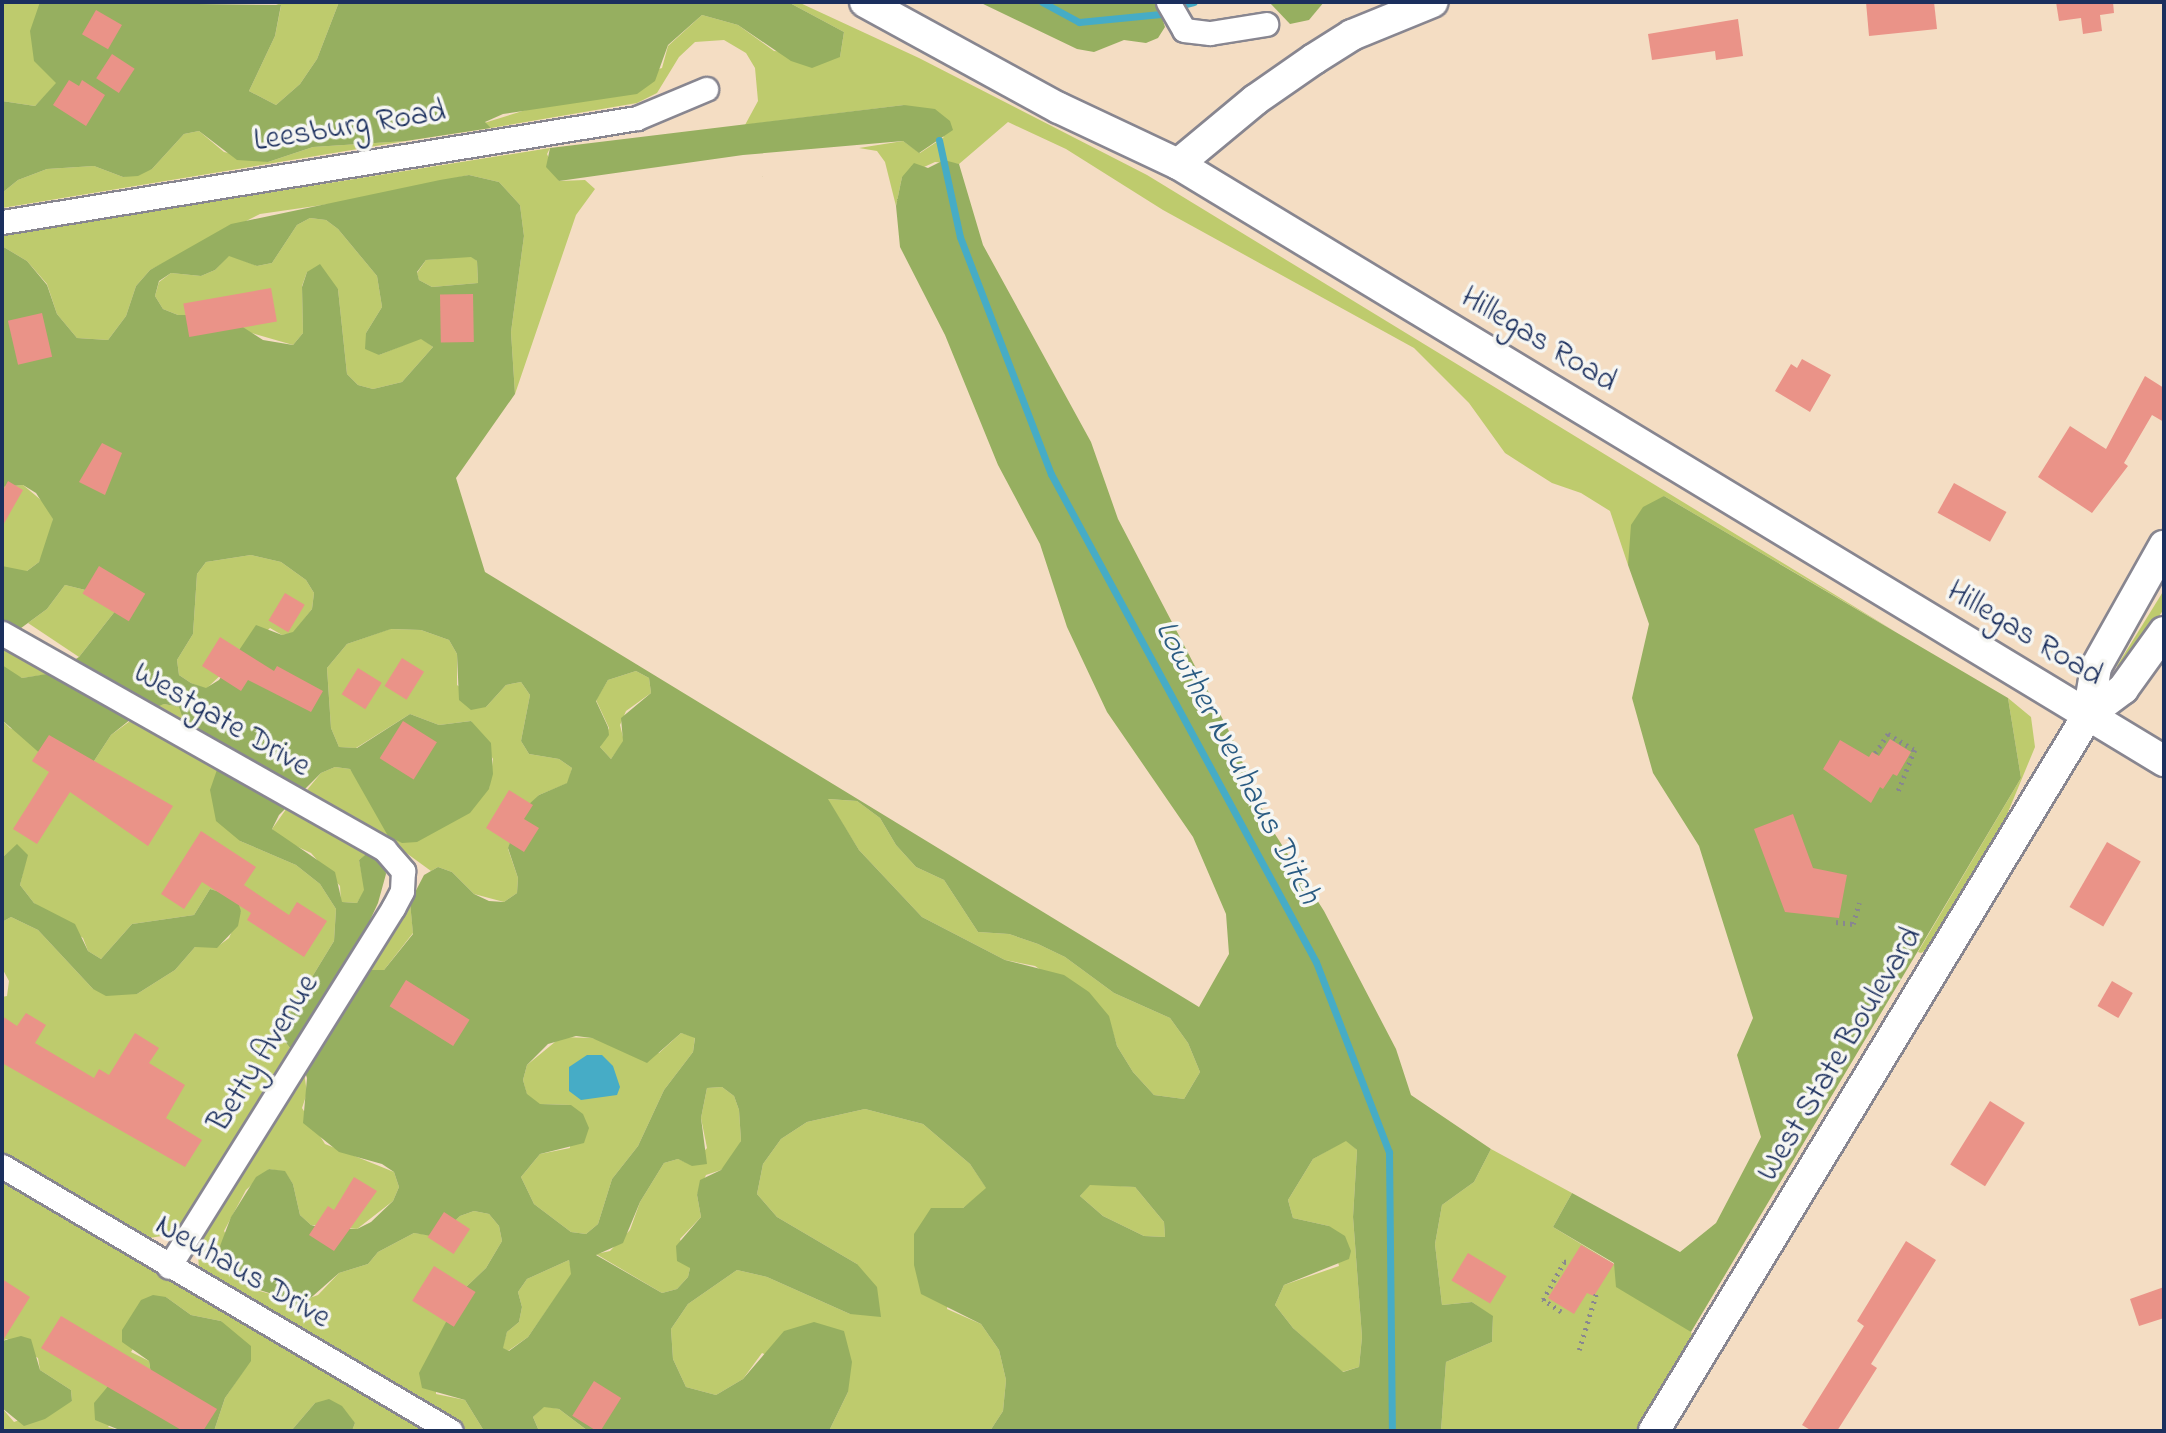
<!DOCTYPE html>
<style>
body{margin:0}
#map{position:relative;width:2166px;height:1433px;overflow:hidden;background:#f4ddc3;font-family:"Indie Flower",sans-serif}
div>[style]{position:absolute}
.green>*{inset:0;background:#becb6d}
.forest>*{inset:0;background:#96af60}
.water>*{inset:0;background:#46acc6}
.stream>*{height:7px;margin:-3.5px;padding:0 3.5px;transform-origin:3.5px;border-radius:3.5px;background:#46acc6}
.building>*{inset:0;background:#ea9388;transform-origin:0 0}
.path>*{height:4.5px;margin-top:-2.25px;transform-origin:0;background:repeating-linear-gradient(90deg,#888690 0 2px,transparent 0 7px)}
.roads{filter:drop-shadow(2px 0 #888690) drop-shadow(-2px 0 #888690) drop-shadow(0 2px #888690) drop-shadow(0 -2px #888690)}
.minor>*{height:23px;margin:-11.5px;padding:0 11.5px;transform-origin:11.5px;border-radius:11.5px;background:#fff}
.major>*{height:30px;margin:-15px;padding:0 15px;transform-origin:15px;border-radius:15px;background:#fff}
span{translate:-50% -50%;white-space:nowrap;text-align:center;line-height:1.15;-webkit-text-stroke:7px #f6f6f2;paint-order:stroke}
.street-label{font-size:32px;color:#1b2f5e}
.water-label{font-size:33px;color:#2a5b82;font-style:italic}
.frame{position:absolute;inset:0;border:4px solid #1b2f5e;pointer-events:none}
</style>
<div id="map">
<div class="green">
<div style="clip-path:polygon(2px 2px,93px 2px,70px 3px,57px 83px,35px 106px,2px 101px)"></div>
<div style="clip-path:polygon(271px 2px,339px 2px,317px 59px,300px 84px,276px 105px,249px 91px,275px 36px,281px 6px)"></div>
<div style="clip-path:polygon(788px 2px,798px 2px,919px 58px,1147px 175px,1896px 632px,1664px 496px,1628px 565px,1610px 511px,1581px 493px,1552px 483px,1505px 453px,1469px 403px,1414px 348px,1163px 210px,1066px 149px,1008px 122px,959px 164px,935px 162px,902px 177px,896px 206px,885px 162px,877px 151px,859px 148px,903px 141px,920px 153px,944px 137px,904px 105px,745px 125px,758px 101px,755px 68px,746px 53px,724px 40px,695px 42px,679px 57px,657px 93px,637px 103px,491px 128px,484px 123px,662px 68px,668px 46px,702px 15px,738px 25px,774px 51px,840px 57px,844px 32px)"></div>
<div style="clip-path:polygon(199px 131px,224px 152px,268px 162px,313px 147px,406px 141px,2px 208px,2px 193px,18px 180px,47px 169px,94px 166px,123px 177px,152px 169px,184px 134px)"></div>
<div style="clip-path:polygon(550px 148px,547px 154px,559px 181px,585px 180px,595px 189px,576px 215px,515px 394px,511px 332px,524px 236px,520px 205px,499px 182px,469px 175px,350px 201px,260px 214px,150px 270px,136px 286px,126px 316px,108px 340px,77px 338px,57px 314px,47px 284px,27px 261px,2px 246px,2px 235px)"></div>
<div style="clip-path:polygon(310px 218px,326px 220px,338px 229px,377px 276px,382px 307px,366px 333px,379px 355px,421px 338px,433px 347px,402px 382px,373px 389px,358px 385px,347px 374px,338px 289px,307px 272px,302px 286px,303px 333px,293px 345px,193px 316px,178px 315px,163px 309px,155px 296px,159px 282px,171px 273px,201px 276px,215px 270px,229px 255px,257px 266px,272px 263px,297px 225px)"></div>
<div style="clip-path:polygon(471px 256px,477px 261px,478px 283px,432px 287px,419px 280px,417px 273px,426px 260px)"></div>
<div style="clip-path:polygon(23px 485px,47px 505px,53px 518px,52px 534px,39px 562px,27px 571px,12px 571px,2px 566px,2px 487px)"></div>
<div style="clip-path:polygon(251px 555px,281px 562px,306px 580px,314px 593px,312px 609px,293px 633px,282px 635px,270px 628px,206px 689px,191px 683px,179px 675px,177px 660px,193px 634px,197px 574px,206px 562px)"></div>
<div style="clip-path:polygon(65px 585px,110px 596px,116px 610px,79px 657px,28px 623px,47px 609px)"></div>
<div style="clip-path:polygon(2164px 590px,2164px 609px,2121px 670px,2117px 666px)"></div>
<div style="clip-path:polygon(390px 629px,421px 630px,449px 640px,457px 654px,457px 685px,486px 707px,506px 685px,521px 682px,530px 695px,521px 741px,529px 754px,559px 759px,572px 768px,568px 783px,539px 795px,513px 834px,508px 849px,518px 878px,517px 893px,504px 902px,474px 894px,452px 872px,438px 867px,431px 871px,376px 831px,307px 790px,321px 773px,335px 767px,350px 769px,359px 781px,489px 789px,493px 759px,471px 721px,439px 725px,410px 714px,356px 748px,339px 747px,331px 728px,327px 668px,347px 644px)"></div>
<div style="clip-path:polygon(2px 644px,50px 674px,22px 678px,8px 672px,2px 665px)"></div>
<div style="clip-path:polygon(636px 671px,649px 678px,651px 693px,626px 711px,620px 725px,624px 741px,611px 759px,600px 747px,609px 728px,596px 700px,608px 680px)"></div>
<div style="clip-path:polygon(2008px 698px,2031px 717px,2035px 747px,2006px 817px,1928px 949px,1921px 953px,1918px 952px,2021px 778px)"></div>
<div style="clip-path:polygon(164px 704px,180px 707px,189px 736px,221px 761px,240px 841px,296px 865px,320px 884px,336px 909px,334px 941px,284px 1023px,283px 1039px,290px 1048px,181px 1226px,168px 1235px,143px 1239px,2px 1155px,2px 997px,7px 996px,9px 981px,2px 968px,2px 922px,11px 917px,38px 930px,93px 989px,137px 994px,175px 970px,195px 947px,217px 947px,229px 938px,241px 911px,225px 894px,210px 889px,194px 915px,132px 924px,101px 959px,88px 951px,83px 938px,34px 903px,20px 885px,27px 855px,17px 845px,2px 858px,2px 720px,10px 728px,94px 761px,111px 735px,149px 707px)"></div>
<div style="clip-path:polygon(827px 799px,857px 801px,880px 818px,896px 845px,916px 867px,944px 880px,978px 932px,1009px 934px,1038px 944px,1065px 957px,1114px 993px,1170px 1018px,1188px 1043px,1200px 1072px,1184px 1099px,1154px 1095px,1133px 1072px,1117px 1046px,1108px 1016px,1035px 966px,1005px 960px,922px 917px,859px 850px)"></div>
<div style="clip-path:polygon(289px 805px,368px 853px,359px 860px,365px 890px,357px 903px,341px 902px,340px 886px,311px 853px,283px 840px,272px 829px)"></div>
<div style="clip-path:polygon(416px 888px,410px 902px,413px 933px,384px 970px,369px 970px,365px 967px)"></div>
<div style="clip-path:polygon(681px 1033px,695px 1037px,693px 1052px,664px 1090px,638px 1146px,612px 1179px,598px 1224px,586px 1234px,571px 1232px,534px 1204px,521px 1177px,540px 1154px,570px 1148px,571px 1105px,539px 1104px,527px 1095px,523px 1080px,527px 1065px,561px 1037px,592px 1038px,659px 1053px)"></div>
<div style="clip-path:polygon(303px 1065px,307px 1093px,302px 1108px,325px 1144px,394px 1172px,399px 1187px,393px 1201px,357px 1229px,311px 1225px,300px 1215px,293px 1184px,285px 1172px,269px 1169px,246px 1190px,224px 1231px,256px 1290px,285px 1298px,290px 1305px,318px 1295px,339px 1273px,368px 1264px,378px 1252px,414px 1233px,437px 1236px,460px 1216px,474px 1211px,489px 1214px,499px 1226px,502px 1241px,486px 1268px,463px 1290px,436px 1346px,436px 1394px,465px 1400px,484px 1431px,469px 1431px,199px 1268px,197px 1244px)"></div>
<div style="clip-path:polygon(722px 1087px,734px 1096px,739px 1110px,741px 1141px,735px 1155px,721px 1170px,706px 1175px,697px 1195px,701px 1217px,680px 1239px,690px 1268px,688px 1277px,677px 1289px,662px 1293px,596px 1254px,610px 1251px,630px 1230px,640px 1202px,664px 1163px,678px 1159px,692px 1165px,707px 1148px,701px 1118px,707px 1088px)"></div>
<div style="clip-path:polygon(865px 1109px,923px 1124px,970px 1164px,987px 1189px,963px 1208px,947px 1309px,981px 1324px,999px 1350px,1006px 1380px,1003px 1411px,990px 1431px,829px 1431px,848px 1392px,762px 1353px,743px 1379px,716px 1395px,686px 1387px,673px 1359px,671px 1329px,688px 1304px,737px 1270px,767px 1277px,850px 1314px,857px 1264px,777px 1217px,757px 1194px,763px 1164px,781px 1139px,807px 1122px)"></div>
<div style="clip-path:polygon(1346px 1140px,1357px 1150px,1353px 1217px,1362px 1337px,1359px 1367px,1342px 1372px,1293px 1328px,1275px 1305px,1284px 1285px,1339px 1266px,1329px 1226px,1293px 1218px,1288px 1200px,1313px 1159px)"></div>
<div style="clip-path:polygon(1491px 1149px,1572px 1193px,1553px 1227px,1614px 1264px,1691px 1332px,1693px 1338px,1637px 1431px,1441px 1431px,1446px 1362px,1492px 1342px,1493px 1317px,1472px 1302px,1442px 1305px,1435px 1244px,1442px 1205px,1474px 1182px)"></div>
<div style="clip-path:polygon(2px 1178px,434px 1431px,352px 1431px,355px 1423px,315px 1403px,291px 1431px,214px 1431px,225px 1398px,250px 1361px,221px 1321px,191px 1315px,166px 1297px,131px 1352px,149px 1361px,151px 1374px,108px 1427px,122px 1431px,2px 1431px,2px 1408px,14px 1422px,72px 1401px,71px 1390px,40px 1370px,38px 1358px,7px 1339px,2px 1341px)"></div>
<div style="clip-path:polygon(1090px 1184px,1135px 1187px,1164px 1222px,1165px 1237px,1144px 1236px,1103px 1216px,1080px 1196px)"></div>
<div style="clip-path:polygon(569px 1260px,572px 1274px,528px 1337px,508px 1351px,502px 1348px,507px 1332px,519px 1322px,522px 1307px,518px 1292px,527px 1279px)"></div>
<div style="clip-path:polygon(544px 1406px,559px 1409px,588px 1431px,539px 1431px,533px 1417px)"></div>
</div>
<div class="forest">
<div style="clip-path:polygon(40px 2px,281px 5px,275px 36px,249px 91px,276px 105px,300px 84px,317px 59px,339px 2px,788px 2px,844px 32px,840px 57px,812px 68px,791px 61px,738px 25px,702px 15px,668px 45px,655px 81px,637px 94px,503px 114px,485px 122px,491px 128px,406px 141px,313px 147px,268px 162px,237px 160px,199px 131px,184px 134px,152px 169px,138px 176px,123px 177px,94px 166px,47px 169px,18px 180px,2px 193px,2px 101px,35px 106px,56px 83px,34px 61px,30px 31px)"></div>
<div style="clip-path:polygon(979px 2px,1157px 2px,1165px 27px,1158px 38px,1146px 43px,1124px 40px,1094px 52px,1077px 49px)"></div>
<div style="clip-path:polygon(1269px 2px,1324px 2px,1309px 20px,1290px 24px)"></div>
<div style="clip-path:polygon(904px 105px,935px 109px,950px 121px,953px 130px,919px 153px,903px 141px,743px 155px,559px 181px,546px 167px,550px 148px)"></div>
<div style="clip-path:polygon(evenodd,944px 160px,959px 164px,983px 245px,1091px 442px,1118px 519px,1231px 735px,1268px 823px,1324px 911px,1396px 1049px,1411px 1095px,1491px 1149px,1474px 1182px,1442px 1205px,1435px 1244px,1442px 1305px,1472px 1302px,1493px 1316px,1492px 1342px,1446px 1362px,1441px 1431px,990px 1431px,1003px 1411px,1006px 1380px,999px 1350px,981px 1324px,921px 1294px,914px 1265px,914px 1234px,931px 1208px,963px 1208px,986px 1188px,970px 1164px,923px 1124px,865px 1109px,807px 1122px,781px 1139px,763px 1164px,757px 1194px,777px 1217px,857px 1264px,877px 1287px,881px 1317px,850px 1314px,767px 1277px,737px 1270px,688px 1304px,671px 1329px,673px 1359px,686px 1387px,716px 1395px,743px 1379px,784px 1331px,814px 1322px,844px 1331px,852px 1362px,848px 1392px,829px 1431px,588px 1431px,559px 1409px,544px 1407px,533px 1417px,539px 1431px,484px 1431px,465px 1400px,422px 1388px,419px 1373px,463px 1290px,486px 1268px,502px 1241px,499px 1226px,489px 1214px,474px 1211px,460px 1216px,437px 1237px,414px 1233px,378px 1252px,368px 1264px,339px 1273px,305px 1303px,290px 1305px,285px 1298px,241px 1284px,221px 1262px,220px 1246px,231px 1217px,256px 1177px,269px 1169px,285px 1171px,293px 1184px,300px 1215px,311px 1225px,325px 1229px,357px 1229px,371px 1222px,393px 1201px,399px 1187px,394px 1172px,382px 1164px,339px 1152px,303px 1123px,307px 1078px,302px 1063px,283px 1039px,284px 1023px,334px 941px,336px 909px,320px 884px,296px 865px,240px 841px,216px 821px,210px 790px,220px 761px,189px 736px,179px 707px,164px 704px,136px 715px,111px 735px,94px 761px,52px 764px,2px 720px,2px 665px,22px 678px,53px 673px,79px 657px,116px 610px,110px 596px,65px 585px,47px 609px,2px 642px,2px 566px,27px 571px,39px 562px,53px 519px,36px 493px,23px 485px,2px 487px,2px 246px,27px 261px,47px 285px,57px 314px,77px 338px,108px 340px,126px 316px,136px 286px,150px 270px,231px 224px,440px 180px,469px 175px,499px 182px,520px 205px,524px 236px,511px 332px,515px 394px,456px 478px,485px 572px,1199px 1007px,1229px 954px,1226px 914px,1193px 837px,1107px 712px,1067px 627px,1040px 544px,998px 465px,945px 335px,900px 247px,896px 206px,902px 177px,914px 163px,928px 168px,944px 160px,310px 218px,326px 220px,338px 229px,377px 276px,382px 307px,366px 333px,365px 349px,379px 355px,421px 339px,433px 347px,402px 382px,373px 389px,358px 385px,347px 374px,338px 289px,320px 264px,307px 272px,302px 287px,303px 333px,293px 345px,263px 340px,224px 315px,178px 315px,163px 309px,155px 296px,159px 281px,171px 273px,201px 276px,215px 270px,229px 256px,257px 266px,272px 263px,297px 225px,310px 218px,944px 160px,471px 257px,477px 261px,478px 283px,432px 287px,419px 280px,417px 272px,426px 260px,471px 257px,944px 160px,251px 555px,281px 562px,306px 580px,314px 593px,312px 609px,293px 632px,282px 635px,256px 625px,219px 680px,206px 688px,191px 683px,179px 675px,177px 660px,193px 634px,197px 574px,206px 562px,251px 555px,944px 160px,391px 629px,421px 630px,449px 640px,457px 654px,459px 700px,471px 710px,486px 707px,506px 685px,521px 682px,530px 695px,521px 741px,529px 754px,559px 759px,572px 768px,567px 783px,539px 795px,527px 806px,513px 834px,508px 848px,518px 878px,517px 893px,504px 902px,489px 901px,474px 894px,452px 872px,438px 867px,424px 875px,410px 902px,413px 934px,384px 970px,369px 970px,358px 959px,359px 944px,378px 903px,386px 874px,384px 858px,371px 850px,359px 860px,364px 890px,357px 903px,342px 902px,335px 872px,272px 829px,279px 815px,321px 773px,335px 767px,350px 769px,388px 836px,402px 843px,417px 842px,470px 813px,489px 789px,493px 774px,491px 743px,471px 721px,439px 725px,410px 714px,357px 748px,339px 747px,331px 728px,327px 668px,347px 644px,391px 629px,944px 160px,636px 671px,649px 678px,651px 693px,621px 718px,623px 741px,611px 759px,600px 747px,609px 735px,608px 727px,596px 701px,608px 680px,636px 671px,944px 160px,828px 799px,857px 801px,880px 818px,896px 845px,916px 867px,944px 880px,978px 932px,1009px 934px,1038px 944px,1065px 957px,1114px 993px,1170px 1018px,1188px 1043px,1200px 1072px,1184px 1099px,1154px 1095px,1133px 1072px,1117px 1046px,1109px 1016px,1089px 992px,1064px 975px,1005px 960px,922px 917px,859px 850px,828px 799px,944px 160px,681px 1033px,695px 1038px,693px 1052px,664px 1090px,638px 1146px,612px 1179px,598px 1224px,586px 1234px,571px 1232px,534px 1204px,521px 1177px,540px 1154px,584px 1143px,589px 1128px,583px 1114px,571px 1105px,540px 1104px,527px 1094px,523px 1080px,527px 1065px,548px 1044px,576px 1036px,592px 1038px,647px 1063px,681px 1033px,944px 160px,722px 1087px,734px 1096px,739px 1110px,741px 1141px,721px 1170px,700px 1180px,697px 1195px,701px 1217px,676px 1246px,677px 1261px,690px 1268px,688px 1277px,677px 1289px,662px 1293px,596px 1255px,623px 1243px,640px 1202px,664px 1163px,678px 1159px,692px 1166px,707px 1164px,701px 1118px,707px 1088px,722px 1087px,944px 160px,1346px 1141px,1357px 1150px,1353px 1217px,1362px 1337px,1359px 1367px,1343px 1372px,1293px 1328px,1275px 1305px,1284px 1285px,1349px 1259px,1351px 1251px,1345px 1236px,1329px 1226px,1293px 1218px,1288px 1200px,1313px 1159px,1346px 1141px,944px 160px,1090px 1185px,1135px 1187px,1164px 1222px,1165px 1237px,1144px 1236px,1103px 1216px,1080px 1196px,1090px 1185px,944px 160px,569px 1260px,571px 1274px,528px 1337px,509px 1351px,503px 1348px,507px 1332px,519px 1322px,522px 1307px,518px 1292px,527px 1279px,569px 1260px)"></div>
<div style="clip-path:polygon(1664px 496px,2008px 698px,2021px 778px,1691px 1332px,1616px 1287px,1614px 1263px,1553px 1227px,1572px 1193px,1680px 1252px,1716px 1223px,1761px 1137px,1737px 1055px,1753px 1018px,1699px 846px,1653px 773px,1632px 698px,1649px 624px,1628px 565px,1631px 525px,1643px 507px)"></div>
<div style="clip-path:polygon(17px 844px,28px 855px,20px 885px,34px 903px,75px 924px,88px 951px,101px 959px,132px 924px,194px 915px,210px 889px,236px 897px,241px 911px,238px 926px,217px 948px,195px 947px,175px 970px,137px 994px,106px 996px,93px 989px,38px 930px,11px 917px,2px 922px,2px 858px)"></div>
<div style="clip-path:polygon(153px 1295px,166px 1297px,191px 1315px,221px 1321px,251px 1346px,251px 1361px,225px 1398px,214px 1431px,122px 1431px,95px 1420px,94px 1403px,109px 1385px,151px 1374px,149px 1361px,122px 1342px,122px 1330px,141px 1300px)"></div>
<div style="clip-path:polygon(21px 1336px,31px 1339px,40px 1370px,71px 1390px,72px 1401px,45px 1419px,24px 1426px,2px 1408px,2px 1341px)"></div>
<div style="clip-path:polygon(329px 1399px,342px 1406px,355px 1423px,352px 1431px,291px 1431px,315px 1403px)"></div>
</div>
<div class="water">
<div style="clip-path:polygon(587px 1055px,602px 1055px,613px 1066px,620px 1087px,617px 1095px,581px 1100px,569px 1091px,569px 1067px)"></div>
</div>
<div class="stream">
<div style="left:1042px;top:2px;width:42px;rotate:28.4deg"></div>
<div style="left:1079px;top:22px;width:82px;rotate:-5.6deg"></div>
<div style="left:1182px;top:5px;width:12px;rotate:-14deg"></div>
<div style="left:939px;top:140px;width:99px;rotate:77.8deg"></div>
<div style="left:960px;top:237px;width:254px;rotate:69deg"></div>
<div style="left:1051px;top:474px;width:555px;rotate:61.5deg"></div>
<div style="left:1316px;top:962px;width:204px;rotate:69deg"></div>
<div style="left:1389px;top:1152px;width:279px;rotate:89.4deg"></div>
</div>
<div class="building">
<div style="clip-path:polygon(1866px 2px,1934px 2px,1937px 29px,1869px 36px)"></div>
<div style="clip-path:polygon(2056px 2px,2113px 2px,2114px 13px,2100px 15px,2102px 31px,2083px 34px,2081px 18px,2059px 21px)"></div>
<div style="left:96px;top:10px;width:30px;height:28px;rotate:30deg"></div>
<div style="clip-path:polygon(1738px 19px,1743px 56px,1716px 60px,1715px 51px,1652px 60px,1648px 34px)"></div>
<div style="left:112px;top:54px;width:27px;height:29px;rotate:33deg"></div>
<div style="clip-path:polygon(69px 80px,79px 86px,82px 80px,105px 95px,86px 126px,53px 105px)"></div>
<div style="left:271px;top:288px;width:34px;height:89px;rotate:80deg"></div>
<div style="left:473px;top:294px;width:48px;height:33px;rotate:89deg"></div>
<div style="left:42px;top:313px;width:45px;height:35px;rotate:77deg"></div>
<div style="clip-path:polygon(1802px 359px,1831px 375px,1810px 412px,1775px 391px,1791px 364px,1797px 368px)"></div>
<div style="clip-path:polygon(2145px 376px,2164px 388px,2164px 422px,2152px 415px,2124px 463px,2128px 466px,2092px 513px,2038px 477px,2070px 426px,2106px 449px)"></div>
<div style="clip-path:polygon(102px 443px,122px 453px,105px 495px,79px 482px)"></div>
<div style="clip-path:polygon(8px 481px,23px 490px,2px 527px,2px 492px)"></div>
<div style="left:1954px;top:483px;width:60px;height:34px;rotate:29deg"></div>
<div style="left:99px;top:566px;width:54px;height:32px;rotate:31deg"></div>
<div style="left:285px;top:593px;width:23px;height:32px;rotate:31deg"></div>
<div style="clip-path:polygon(220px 637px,274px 671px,277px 666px,323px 691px,311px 712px,248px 680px,241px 691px,202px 666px)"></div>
<div style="left:402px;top:658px;width:26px;height:33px;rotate:32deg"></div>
<div style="left:358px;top:668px;width:28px;height:31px;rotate:32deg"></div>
<div style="left:403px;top:721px;width:40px;height:44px;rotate:32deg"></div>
<div style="clip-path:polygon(49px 735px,173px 806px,148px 846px,70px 792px,37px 844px,13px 829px,49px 772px,32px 761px)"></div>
<div style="clip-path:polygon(1890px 739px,1911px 752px,1897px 776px,1893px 774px,1883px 789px,1880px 787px,1871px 803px,1823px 769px,1840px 740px,1869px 757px,1872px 752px,1879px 756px)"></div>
<div style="clip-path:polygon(509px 790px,533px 805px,524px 819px,539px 828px,524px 852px,486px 828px)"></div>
<div style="clip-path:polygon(1793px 814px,1813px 868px,1847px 875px,1839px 918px,1785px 912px,1754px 829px)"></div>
<div style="clip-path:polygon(201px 831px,256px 867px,244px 885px,289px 915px,297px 902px,327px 921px,304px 957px,247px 920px,251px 913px,202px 882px,184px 909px,161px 894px)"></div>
<div style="left:2107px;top:842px;width:39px;height:75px;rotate:30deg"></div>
<div style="left:406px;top:980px;width:75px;height:31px;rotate:32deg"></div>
<div style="left:2112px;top:981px;width:24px;height:29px;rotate:30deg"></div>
<div style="clip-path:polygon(26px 1013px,46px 1025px,35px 1043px,94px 1078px,99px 1069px,109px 1075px,135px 1033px,159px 1048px,149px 1063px,185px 1085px,166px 1118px,202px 1140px,185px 1167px,2px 1063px,2px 1016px,17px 1026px)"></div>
<div style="left:1990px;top:1101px;width:41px;height:75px;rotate:32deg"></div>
<div style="clip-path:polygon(354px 1177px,377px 1191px,334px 1251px,309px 1235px,328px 1206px,334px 1210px)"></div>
<div style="left:444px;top:1212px;width:31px;height:30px;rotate:33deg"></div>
<div style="clip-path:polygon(1906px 1241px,1936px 1260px,1871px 1364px,1877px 1368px,1837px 1431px,1812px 1431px,1802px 1425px,1864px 1326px,1857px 1321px)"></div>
<div style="clip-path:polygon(1581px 1245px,1614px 1264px,1594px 1296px,1587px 1293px,1574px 1314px,1548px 1298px)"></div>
<div style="left:1468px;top:1253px;width:45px;height:32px;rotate:31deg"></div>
<div style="left:434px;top:1266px;width:49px;height:41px;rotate:32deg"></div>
<div style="clip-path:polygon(2px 1279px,30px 1297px,2px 1342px)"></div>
<div style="clip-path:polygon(2164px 1287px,2164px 1318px,2139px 1326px,2130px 1299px)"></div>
<div style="clip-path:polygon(61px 1316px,217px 1409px,203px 1431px,183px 1431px,41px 1348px)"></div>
<div style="left:594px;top:1381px;width:32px;height:41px;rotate:32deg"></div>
</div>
<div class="path">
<div style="left:1875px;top:753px;width:23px;rotate:-56deg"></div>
<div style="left:1888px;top:734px;width:31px;rotate:31deg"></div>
<div style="left:1915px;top:750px;width:45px;rotate:112deg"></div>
<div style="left:1836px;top:922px;width:17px;rotate:7deg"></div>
<div style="left:1853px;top:924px;width:22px;rotate:-74deg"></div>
<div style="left:1561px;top:1312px;width:22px;rotate:-146deg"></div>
<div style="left:1543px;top:1300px;width:43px;rotate:-61.1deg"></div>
<div style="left:1564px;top:1262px;width:6px;rotate:-9deg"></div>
<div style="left:1579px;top:1350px;width:62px;rotate:-73deg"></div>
</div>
<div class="roads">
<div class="minor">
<div style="left:1168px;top:2px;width:32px;rotate:60deg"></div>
<div style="left:1184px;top:30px;width:26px;rotate:7deg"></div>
<div style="left:1210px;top:33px;width:57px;rotate:-9.1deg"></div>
<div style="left:2px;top:222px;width:643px;rotate:-9.3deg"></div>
<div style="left:637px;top:118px;width:75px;rotate:-22.8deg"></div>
<div style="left:2px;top:633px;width:440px;rotate:29.5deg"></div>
<div style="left:385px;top:850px;width:28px;rotate:49deg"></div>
<div style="left:403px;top:871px;width:20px;rotate:93deg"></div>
<div style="left:402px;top:891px;width:19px;rotate:118deg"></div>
<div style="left:393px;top:908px;width:423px;rotate:122deg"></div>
<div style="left:2px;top:1166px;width:521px;rotate:30.55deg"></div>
</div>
<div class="major">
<div style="left:865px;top:2px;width:221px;rotate:28.7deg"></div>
<div style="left:1059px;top:108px;width:132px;rotate:25.2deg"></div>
<div style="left:1178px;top:164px;width:1153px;rotate:31.19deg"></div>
<div style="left:1178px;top:164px;width:100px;rotate:-39.7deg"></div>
<div style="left:1255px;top:100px;width:72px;rotate:-34.8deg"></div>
<div style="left:1314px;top:59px;width:45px;rotate:-32.3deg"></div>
<div style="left:1352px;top:35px;width:87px;rotate:-22.2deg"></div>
<div style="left:2088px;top:715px;width:49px;rotate:-80.5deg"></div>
<div style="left:2096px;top:667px;width:139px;rotate:-60.7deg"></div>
<div style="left:1654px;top:1431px;width:837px;rotate:-58.78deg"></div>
<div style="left:2088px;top:715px;width:44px;rotate:-36.6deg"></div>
<div style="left:2123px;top:689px;width:70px;rotate:-54.3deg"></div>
</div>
</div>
<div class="street-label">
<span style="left:350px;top:128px;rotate:-9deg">Leesburg Road</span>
<span style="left:1538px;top:341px;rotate:31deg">Hillegas Road</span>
<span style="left:2024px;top:635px;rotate:31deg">Hillegas Road</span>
<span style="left:221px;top:721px;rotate:30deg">Westgate Drive</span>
<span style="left:265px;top:1054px;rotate:-58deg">Betty Avenue</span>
<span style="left:1841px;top:1055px;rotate:-59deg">West State Boulevard</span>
<span style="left:242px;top:1273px;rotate:30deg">Neuhaus Drive</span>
</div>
<div class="water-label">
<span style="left:1236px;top:763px;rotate:62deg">Lowther Neuhaus Ditch</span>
</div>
<div class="frame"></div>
</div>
